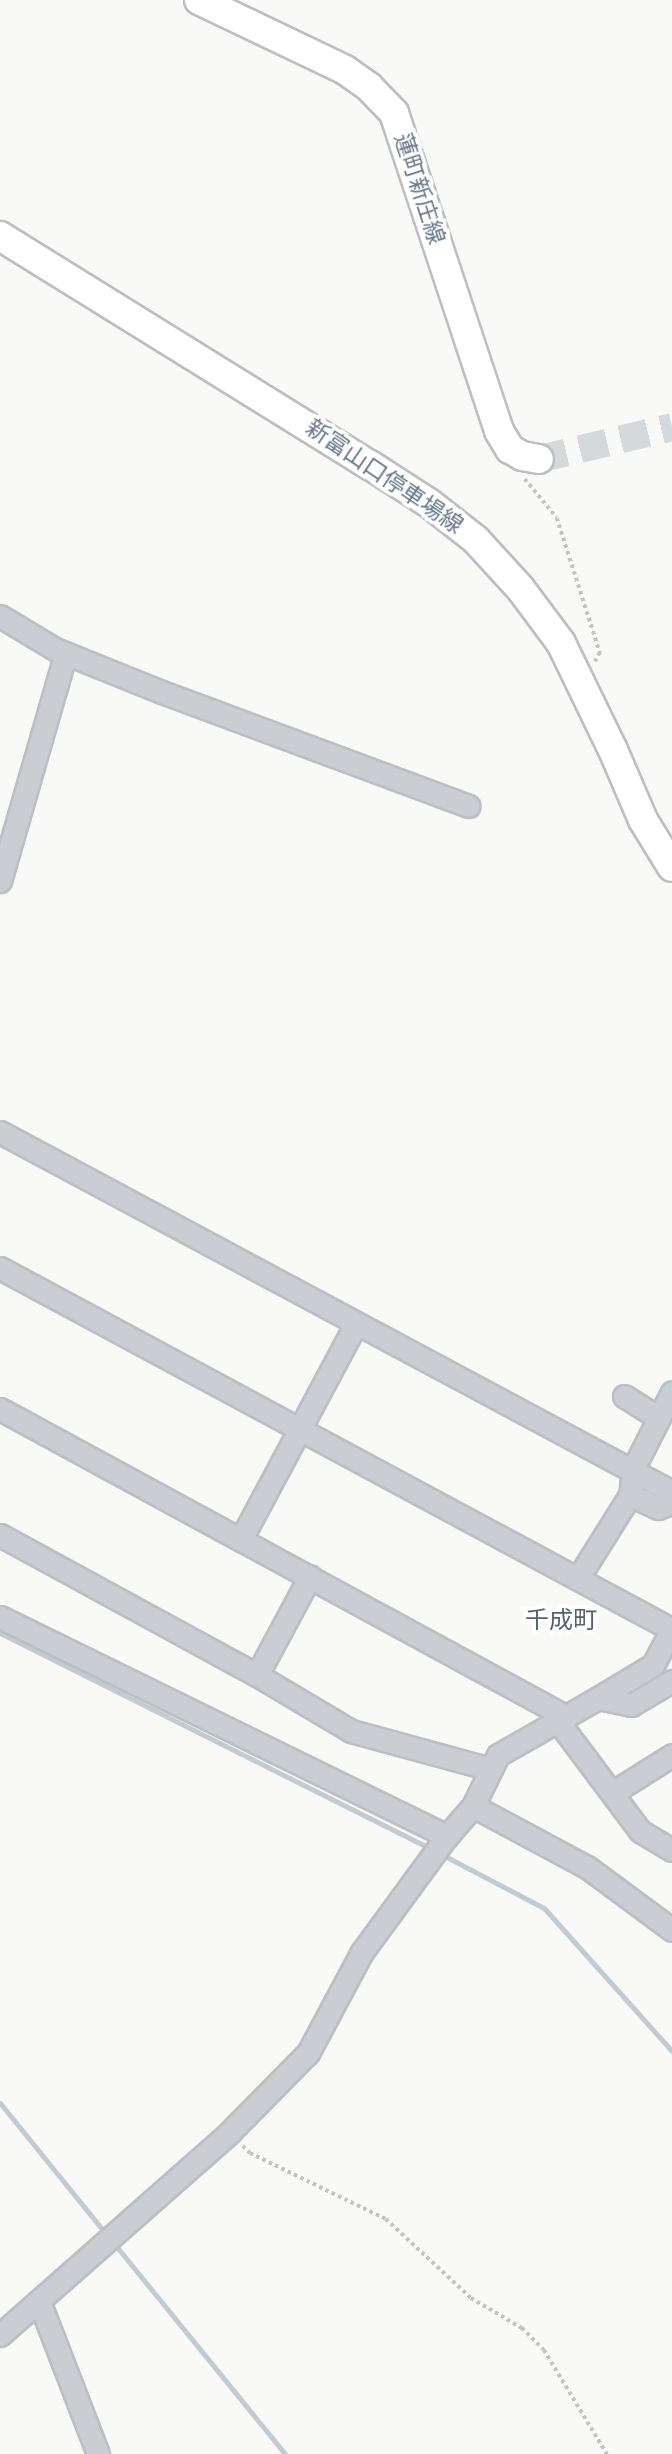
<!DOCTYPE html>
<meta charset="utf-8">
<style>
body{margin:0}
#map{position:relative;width:672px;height:2454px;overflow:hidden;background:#f9faf7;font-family:"Varela Round","Noto Sans JP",sans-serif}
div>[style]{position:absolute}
.stream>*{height:5px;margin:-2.5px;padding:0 2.5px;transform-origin:2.5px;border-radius:2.5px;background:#c1cbd1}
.major-tunnel>*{height:28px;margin-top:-14px;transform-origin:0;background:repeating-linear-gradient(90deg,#d4d9dc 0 28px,transparent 0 42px)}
.path>*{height:3.5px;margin-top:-1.75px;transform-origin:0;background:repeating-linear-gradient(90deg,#c1c3c6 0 3.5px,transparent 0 7px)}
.roads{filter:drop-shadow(2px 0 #bbbec3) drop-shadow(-2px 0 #bbbec3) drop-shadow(0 2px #bbbec3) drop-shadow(0 -2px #bbbec3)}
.minor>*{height:21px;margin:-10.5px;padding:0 10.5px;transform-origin:10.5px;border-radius:10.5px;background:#cacdd1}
.major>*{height:28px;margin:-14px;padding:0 14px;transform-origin:14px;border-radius:14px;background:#fff}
span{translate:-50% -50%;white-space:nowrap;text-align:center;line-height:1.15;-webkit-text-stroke:7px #fff;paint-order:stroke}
.street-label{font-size:23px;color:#67768a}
.neighbourhood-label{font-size:24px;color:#55606f}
</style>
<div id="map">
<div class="stream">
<div style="left:0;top:1633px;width:483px;rotate:26.6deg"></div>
<div style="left:441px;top:1854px;width:116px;rotate:27.7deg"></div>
<div style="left:544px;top:1908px;width:192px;rotate:48.2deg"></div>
<div style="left:0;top:2103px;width:169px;rotate:51deg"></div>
<div style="left:112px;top:2241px;width:274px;rotate:50.9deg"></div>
</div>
<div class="major-tunnel">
<div style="left:539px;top:459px;width:137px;rotate:-13.5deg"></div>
</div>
<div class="path">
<div style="left:525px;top:479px;width:50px;rotate:50.6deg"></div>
<div style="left:557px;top:518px;width:142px;rotate:72.3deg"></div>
<div style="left:600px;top:653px;width:10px;rotate:119deg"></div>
<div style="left:243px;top:2146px;width:10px;rotate:45deg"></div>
<div style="left:250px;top:2153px;width:151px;rotate:25.9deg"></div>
<div style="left:386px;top:2219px;width:116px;rotate:42.9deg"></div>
<div style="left:471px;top:2298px;width:59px;rotate:30.5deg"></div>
<div style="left:522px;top:2328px;width:31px;rotate:45deg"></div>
<div style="left:544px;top:2350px;width:122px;rotate:58.8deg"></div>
</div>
<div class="roads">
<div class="minor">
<div style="left:0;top:616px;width:64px;rotate:31deg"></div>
<div style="left:55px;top:649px;width:115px;rotate:21.9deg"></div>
<div style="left:162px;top:692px;width:327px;rotate:20.4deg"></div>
<div style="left:0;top:881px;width:237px;rotate:-73.9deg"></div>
<div style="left:0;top:1132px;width:762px;rotate:28.18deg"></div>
<div style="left:0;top:1268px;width:762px;rotate:28.28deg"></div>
<div style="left:624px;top:1396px;width:41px;rotate:32.2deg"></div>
<div style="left:0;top:1409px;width:643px;rotate:28.52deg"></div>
<div style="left:630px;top:1495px;width:31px;rotate:25deg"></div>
<div style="left:658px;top:1508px;width:15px;rotate:-20deg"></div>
<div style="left:0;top:1535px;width:293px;rotate:28.6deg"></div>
<div style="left:257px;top:1675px;width:109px;rotate:30.8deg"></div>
<div style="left:351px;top:1731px;width:145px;rotate:15.2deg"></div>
<div style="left:241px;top:1539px;width:244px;rotate:-61.9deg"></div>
<div style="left:578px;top:1578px;width:98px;rotate:-57.9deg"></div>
<div style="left:630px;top:1495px;width:26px;rotate:-83deg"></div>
<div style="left:633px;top:1469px;width:86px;rotate:-63.1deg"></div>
<div style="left:0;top:1617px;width:498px;rotate:26.1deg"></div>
<div style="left:257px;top:1675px;width:112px;rotate:-61.8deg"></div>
<div style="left:598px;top:1698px;width:64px;rotate:-31deg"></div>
<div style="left:653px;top:1665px;width:41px;rotate:-62.2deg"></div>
<div style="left:557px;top:1720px;width:139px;rotate:53.2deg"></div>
<div style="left:640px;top:1831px;width:37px;rotate:31deg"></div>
<div style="left:612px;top:1793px;width:71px;rotate:-32.3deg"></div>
<div style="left:473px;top:1806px;width:129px;rotate:28.2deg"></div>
<div style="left:587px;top:1867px;width:106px;rotate:36.5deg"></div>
<div style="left:39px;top:2301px;width:164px;rotate:68.9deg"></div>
<div style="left:0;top:2335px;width:307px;rotate:-41.4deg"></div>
<div style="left:230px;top:2132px;width:111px;rotate:-45.4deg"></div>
<div style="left:308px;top:2053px;width:115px;rotate:-61.9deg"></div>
<div style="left:362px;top:1952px;width:144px;rotate:-53.8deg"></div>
<div style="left:447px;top:1836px;width:40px;rotate:-49deg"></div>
<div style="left:473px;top:1806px;width:57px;rotate:-63.9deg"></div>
<div style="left:498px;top:1755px;width:115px;rotate:-29.7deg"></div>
<div style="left:598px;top:1698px;width:34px;rotate:12deg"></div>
<div style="left:631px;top:1705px;width:48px;rotate:-30.3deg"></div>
</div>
<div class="major">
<div style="left:199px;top:0;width:162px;rotate:25.6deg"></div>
<div style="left:345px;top:70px;width:29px;rotate:35deg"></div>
<div style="left:369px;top:87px;width:36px;rotate:46deg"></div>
<div style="left:394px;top:113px;width:335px;rotate:71.7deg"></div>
<div style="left:499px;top:431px;width:21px;rotate:59deg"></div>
<div style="left:510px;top:449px;width:14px;rotate:30deg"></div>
<div style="left:522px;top:456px;width:17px;rotate:10deg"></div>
<div style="left:0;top:236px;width:435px;rotate:31.8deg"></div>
<div style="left:370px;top:465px;width:70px;rotate:32.8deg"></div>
<div style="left:429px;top:503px;width:60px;rotate:38.2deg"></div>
<div style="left:476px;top:540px;width:65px;rotate:47.5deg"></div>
<div style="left:520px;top:588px;width:69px;rotate:53.3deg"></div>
<div style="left:561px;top:643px;width:119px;rotate:64.1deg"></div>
<div style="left:613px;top:750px;width:76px;rotate:66.8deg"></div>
<div style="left:643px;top:820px;width:55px;rotate:58.3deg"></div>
</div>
</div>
<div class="street-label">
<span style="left:419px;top:189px;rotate:72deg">蓮町新庄線</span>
<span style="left:384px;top:477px;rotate:34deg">新富山口停車場線</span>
</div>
<div class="neighbourhood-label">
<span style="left:561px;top:1621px">千成町</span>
</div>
</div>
